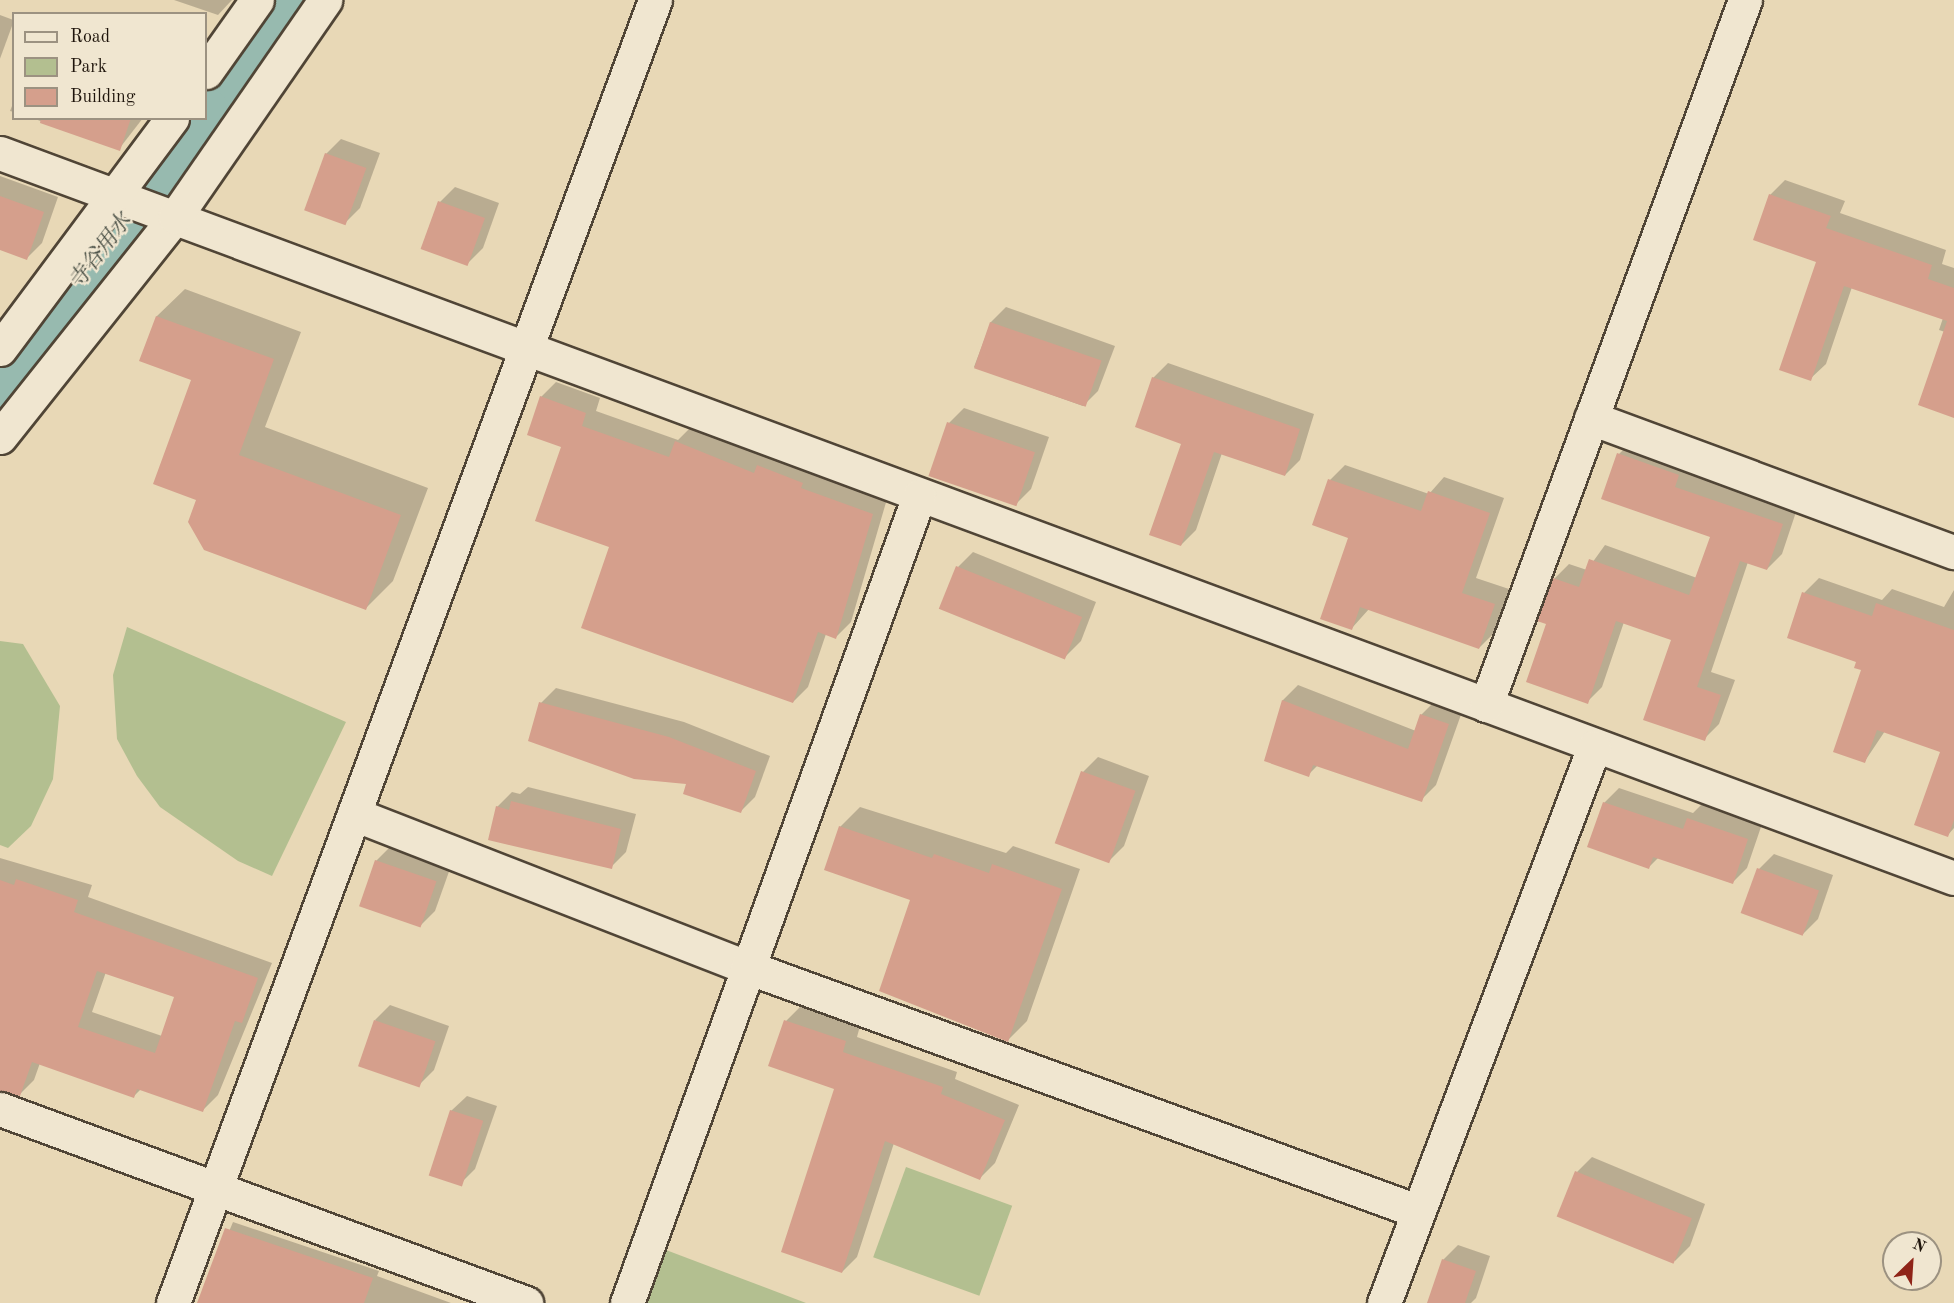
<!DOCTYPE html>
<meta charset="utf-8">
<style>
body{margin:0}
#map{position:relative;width:1954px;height:1303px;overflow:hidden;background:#e8d8b6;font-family:"Old Standard TT","Noto Serif JP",serif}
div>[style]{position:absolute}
.green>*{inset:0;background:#b3bf90;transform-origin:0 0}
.shadow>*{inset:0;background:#0003;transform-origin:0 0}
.river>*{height:66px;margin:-33px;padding:0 33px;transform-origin:33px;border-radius:33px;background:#97baaf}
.building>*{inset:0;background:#d59f8c;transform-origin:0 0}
.roads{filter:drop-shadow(2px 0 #504536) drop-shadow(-2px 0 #504536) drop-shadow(0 2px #504536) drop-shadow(0 -2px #504536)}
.minor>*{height:33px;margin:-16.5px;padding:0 16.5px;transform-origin:16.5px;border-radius:16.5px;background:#f0e6d0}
span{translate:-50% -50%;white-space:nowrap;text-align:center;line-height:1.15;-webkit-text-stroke:4.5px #f0e6d0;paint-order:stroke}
.water-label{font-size:22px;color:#484e44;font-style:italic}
.legend{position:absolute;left:12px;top:12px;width:195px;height:108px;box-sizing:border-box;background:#f0e6d0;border:2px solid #9c9281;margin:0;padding:8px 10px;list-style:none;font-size:18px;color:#1e140b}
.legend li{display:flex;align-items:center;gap:12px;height:30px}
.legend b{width:30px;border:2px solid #9c9281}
.north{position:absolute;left:1882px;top:1231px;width:60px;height:60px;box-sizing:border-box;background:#f0e6d0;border:2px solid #9c9281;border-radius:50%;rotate:25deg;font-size:16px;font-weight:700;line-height:24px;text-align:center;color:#1e140b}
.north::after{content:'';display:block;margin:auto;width:21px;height:27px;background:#8f2418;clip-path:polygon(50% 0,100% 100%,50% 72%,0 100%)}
</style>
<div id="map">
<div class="green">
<div style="clip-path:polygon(263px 0,325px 0,0 437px,0 355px,179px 119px,206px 118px,206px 81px)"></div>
<div style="clip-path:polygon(127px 627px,346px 722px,272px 876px,238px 861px,160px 807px,137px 776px,117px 739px,113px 675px)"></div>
<div style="clip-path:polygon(0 641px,23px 644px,60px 706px,53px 779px,31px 826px,8px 848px,0 845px)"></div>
<div style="left:906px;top:1167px;width:113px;height:96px;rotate:20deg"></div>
<div style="clip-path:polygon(666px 1250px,806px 1303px,645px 1303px)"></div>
</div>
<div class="shadow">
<div style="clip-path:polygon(174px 0,232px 0,218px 15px)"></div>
<div style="left:0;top:15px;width:15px;height:80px;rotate:20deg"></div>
<div style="clip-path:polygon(14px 101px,14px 112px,10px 111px)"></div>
<div style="clip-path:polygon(32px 118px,143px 118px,119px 149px)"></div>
<div style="clip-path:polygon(341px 139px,380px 153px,360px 208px,345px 223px,326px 154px)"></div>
<div style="clip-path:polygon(0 176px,58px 197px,42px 243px,27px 258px,0 249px)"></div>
<div style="clip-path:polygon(1785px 180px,1845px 201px,1840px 213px,1946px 250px,1942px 264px,1954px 268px,1954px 410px,1945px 332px,1939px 330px,1943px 318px,1852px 287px,1826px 364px,1810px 379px,1818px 261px,1770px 195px)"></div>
<div style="clip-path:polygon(455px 187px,499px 203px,483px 248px,468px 263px,440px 202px)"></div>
<div style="clip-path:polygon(185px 289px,301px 332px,265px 427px,428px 488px,393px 581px,365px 609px,198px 499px,193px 379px,141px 360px,157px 316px)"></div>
<div style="clip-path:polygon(1006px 307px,1115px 346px,1098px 391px,1083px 406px,974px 367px,991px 322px)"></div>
<div style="clip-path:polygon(1168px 363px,1314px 414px,1300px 460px,1285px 475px,1222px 453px,1196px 530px,1181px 545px,1183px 443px,1153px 378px)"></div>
<div style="clip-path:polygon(556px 382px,600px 398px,596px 411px,678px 440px,691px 427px,767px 457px,773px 451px,817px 468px,815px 473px,887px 499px,851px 622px,836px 637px,826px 634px,808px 687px,793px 702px,611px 546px,541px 397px)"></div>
<div style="clip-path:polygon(964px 408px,1049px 437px,1031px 489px,1016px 504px,949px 423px)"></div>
<div style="clip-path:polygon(1634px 439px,1693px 460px,1689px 472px,1797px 509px,1782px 554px,1767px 569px,1748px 562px,1711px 672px,1735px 680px,1719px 724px,1704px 739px,1673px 639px,1624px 622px,1602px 687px,1587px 702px,1548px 623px,1554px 579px,1569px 564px,1587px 570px,1605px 545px,1697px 578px,1712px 536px,1619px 454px)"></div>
<div style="clip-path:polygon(1345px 465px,1429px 494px,1444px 477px,1504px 498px,1476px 578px,1509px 589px,1494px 633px,1479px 648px,1369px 609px,1352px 628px,1350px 537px,1330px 480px)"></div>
<div style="clip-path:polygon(973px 552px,1096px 602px,1081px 641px,1066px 656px,958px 567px)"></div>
<div style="clip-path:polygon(1819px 578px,1882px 600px,1892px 589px,1944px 607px,1954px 590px,1954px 828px,1948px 835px,1942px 751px,1885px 731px,1865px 761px,1863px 669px,1804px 593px)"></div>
<div style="clip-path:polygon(1298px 685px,1416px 731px,1421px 715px,1436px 700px,1463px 709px,1436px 785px,1421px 800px,1318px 765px,1308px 775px,1265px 760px,1283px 700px)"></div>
<div style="clip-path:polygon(556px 688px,684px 722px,770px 756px,755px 797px,740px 812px,541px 703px)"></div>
<div style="clip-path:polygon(1098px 757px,1149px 776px,1124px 846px,1109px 861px,1083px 772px)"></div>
<div style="clip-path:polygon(528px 787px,636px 814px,626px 852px,611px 867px,497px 807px,512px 792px,520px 794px)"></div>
<div style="clip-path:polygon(1619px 788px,1693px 813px,1703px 803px,1762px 824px,1747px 868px,1732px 883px,1659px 857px,1648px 868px,1604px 803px)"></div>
<div style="clip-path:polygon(860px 807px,1006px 853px,1013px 846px,1080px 869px,1027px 1021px,1008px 1040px,912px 900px,840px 827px)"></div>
<div style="clip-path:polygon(391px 846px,451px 866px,435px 911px,420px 926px,376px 861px)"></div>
<div style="clip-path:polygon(1774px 854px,1833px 875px,1818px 919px,1803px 934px,1759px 869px)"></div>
<div style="clip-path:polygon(evenodd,0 858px,92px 885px,88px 897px,272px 963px,218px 1095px,203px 1110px,141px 1089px,134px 1096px,40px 1063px,34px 1080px,19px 1095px,0 1088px,0 858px,106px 972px,176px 996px,162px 1036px,92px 1012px,106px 972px)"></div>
<div style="clip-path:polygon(390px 1005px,449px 1026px,434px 1070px,419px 1085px,375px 1020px)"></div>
<div style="clip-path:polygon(801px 1006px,860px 1026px,857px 1037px,957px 1072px,955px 1079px,1019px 1105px,995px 1163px,980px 1178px,894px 1143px,857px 1257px,842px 1272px,836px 1088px,786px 1021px)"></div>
<div style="clip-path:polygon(467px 1096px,497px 1106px,475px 1169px,460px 1184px,451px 1111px)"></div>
<div style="clip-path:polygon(1592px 1157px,1705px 1204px,1690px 1246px,1675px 1261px,1577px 1172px)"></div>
<div style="clip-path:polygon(233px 1222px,379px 1271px,377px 1276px,451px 1303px,199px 1303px)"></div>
<div style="clip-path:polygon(1458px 1245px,1490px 1256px,1476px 1298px,1471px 1303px,1432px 1303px,1443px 1260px)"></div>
</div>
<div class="river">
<div style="left:206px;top:109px;width:134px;rotate:-54.4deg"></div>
<div style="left:0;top:383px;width:331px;rotate:-53.2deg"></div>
</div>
<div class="building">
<div style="clip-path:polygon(41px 118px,131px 118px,120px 151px,40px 123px)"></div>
<div style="left:325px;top:153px;width:44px;height:61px;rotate:20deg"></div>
<div style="clip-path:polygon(1769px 194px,1831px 216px,1826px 228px,1932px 265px,1928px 279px,1954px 288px,1954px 418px,1918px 405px,1947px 321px,1844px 286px,1811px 381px,1779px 370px,1816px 262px,1753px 240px)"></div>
<div style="clip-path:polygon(0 196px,44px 212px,27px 260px,0 250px)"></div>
<div style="left:438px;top:201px;width:50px;height:51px;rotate:20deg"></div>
<div style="clip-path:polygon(156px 316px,274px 359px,239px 455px,401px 515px,366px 610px,204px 550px,188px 522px,196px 500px,153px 484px,191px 380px,139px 361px)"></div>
<div style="left:990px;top:322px;width:118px;height:49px;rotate:19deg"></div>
<div style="clip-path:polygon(1152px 377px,1300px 429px,1285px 476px,1214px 452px,1181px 546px,1149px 535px,1181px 444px,1135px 427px)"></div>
<div style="clip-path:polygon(540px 396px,586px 413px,582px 426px,669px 457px,675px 441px,754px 473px,757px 465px,803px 483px,801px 488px,873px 514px,836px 639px,818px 632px,793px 703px,581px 628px,609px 547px,535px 521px,561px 447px,527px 435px)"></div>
<div style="left:947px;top:422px;width:93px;height:57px;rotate:19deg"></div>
<div style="clip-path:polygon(1617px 453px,1679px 475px,1675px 487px,1783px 524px,1767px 570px,1740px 561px,1697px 687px,1721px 695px,1705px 741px,1643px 720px,1671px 640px,1616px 621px,1588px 704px,1526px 682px,1546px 624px,1537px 621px,1553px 578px,1579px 587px,1589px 559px,1689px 595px,1710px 537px,1601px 499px)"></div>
<div style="clip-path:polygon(1328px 479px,1421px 511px,1428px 491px,1490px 513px,1462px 593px,1495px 604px,1479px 649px,1360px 607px,1352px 630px,1320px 619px,1348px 538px,1312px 525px)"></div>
<div style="left:956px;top:566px;width:136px;height:46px;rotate:22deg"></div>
<div style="clip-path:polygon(1802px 592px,1872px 616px,1876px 603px,1954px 630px,1954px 820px,1948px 837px,1914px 825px,1940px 752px,1877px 730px,1865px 763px,1833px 752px,1861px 670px,1854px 668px,1856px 662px,1787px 638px)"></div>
<div style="clip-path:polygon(1282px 700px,1408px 749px,1420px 714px,1449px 724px,1422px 802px,1313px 765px,1309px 777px,1264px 761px)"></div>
<div style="clip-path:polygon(539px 702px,669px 737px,756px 771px,741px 813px,683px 794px,686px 784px,634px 779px,528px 741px)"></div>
<div style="left:1081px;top:771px;width:58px;height:77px;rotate:20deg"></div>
<div style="clip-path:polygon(511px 801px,621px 829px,612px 869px,488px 840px,496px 806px,509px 810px)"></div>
<div style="clip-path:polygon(1603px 802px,1683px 829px,1687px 818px,1748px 839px,1733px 884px,1653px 857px,1649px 869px,1587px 847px)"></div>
<div style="clip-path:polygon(839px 826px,932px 858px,934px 854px,989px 873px,992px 864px,1062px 889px,1008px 1042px,879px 991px,910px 900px,824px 870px)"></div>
<div style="left:375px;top:860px;width:65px;height:49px;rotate:19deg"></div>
<div style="left:1757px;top:868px;width:66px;height:48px;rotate:20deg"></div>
<div style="clip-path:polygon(evenodd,16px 879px,78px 900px,74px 912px,258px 978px,242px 1023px,235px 1021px,203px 1112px,137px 1089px,134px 1098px,32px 1062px,20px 1096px,0 1091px,0 880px,14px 885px,16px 879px,97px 971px,174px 997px,155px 1053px,78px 1027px,97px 971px)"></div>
<div style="left:374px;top:1020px;width:65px;height:49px;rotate:19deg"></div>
<div style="clip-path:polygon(784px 1020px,846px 1041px,843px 1052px,943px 1087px,941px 1094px,1005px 1120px,980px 1180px,885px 1141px,842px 1273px,781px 1252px,834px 1089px,768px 1066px)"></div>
<div style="left:450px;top:1110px;width:35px;height:69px;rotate:18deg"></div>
<div style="left:1575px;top:1171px;width:126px;height:49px;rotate:22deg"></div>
<div style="clip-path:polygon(225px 1228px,373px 1278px,364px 1303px,197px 1303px)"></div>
<div style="clip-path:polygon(1442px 1259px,1476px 1271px,1465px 1303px,1427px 1303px)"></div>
</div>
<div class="roads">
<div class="minor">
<div style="left:206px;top:72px;width:88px;rotate:-54.7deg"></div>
<div style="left:0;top:153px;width:2084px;rotate:20.36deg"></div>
<div style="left:0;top:349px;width:288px;rotate:-53.3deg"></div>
<div style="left:1591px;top:418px;width:387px;rotate:20.3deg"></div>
<div style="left:0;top:437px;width:281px;rotate:-51.5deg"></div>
<div style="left:175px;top:217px;width:264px;rotate:-55.3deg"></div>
<div style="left:1486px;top:705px;width:751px;rotate:-69.83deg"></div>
<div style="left:354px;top:814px;width:422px;rotate:21.3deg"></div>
<div style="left:747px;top:967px;width:713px;rotate:20.01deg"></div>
<div style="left:0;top:1109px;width:561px;rotate:20.25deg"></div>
<div style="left:173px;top:1303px;width:1389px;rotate:-69.7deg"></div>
<div style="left:627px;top:1303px;width:858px;rotate:-70.11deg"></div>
<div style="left:1384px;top:1303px;width:594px;rotate:-69.31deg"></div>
</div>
</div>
<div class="water-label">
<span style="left:101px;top:252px;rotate:-53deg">寺谷用水</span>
</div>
<ul class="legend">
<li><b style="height:8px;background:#f0e6d0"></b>Road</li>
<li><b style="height:16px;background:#b3bf90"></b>Park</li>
<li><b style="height:16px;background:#d59f8c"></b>Building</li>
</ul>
<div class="north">N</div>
</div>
